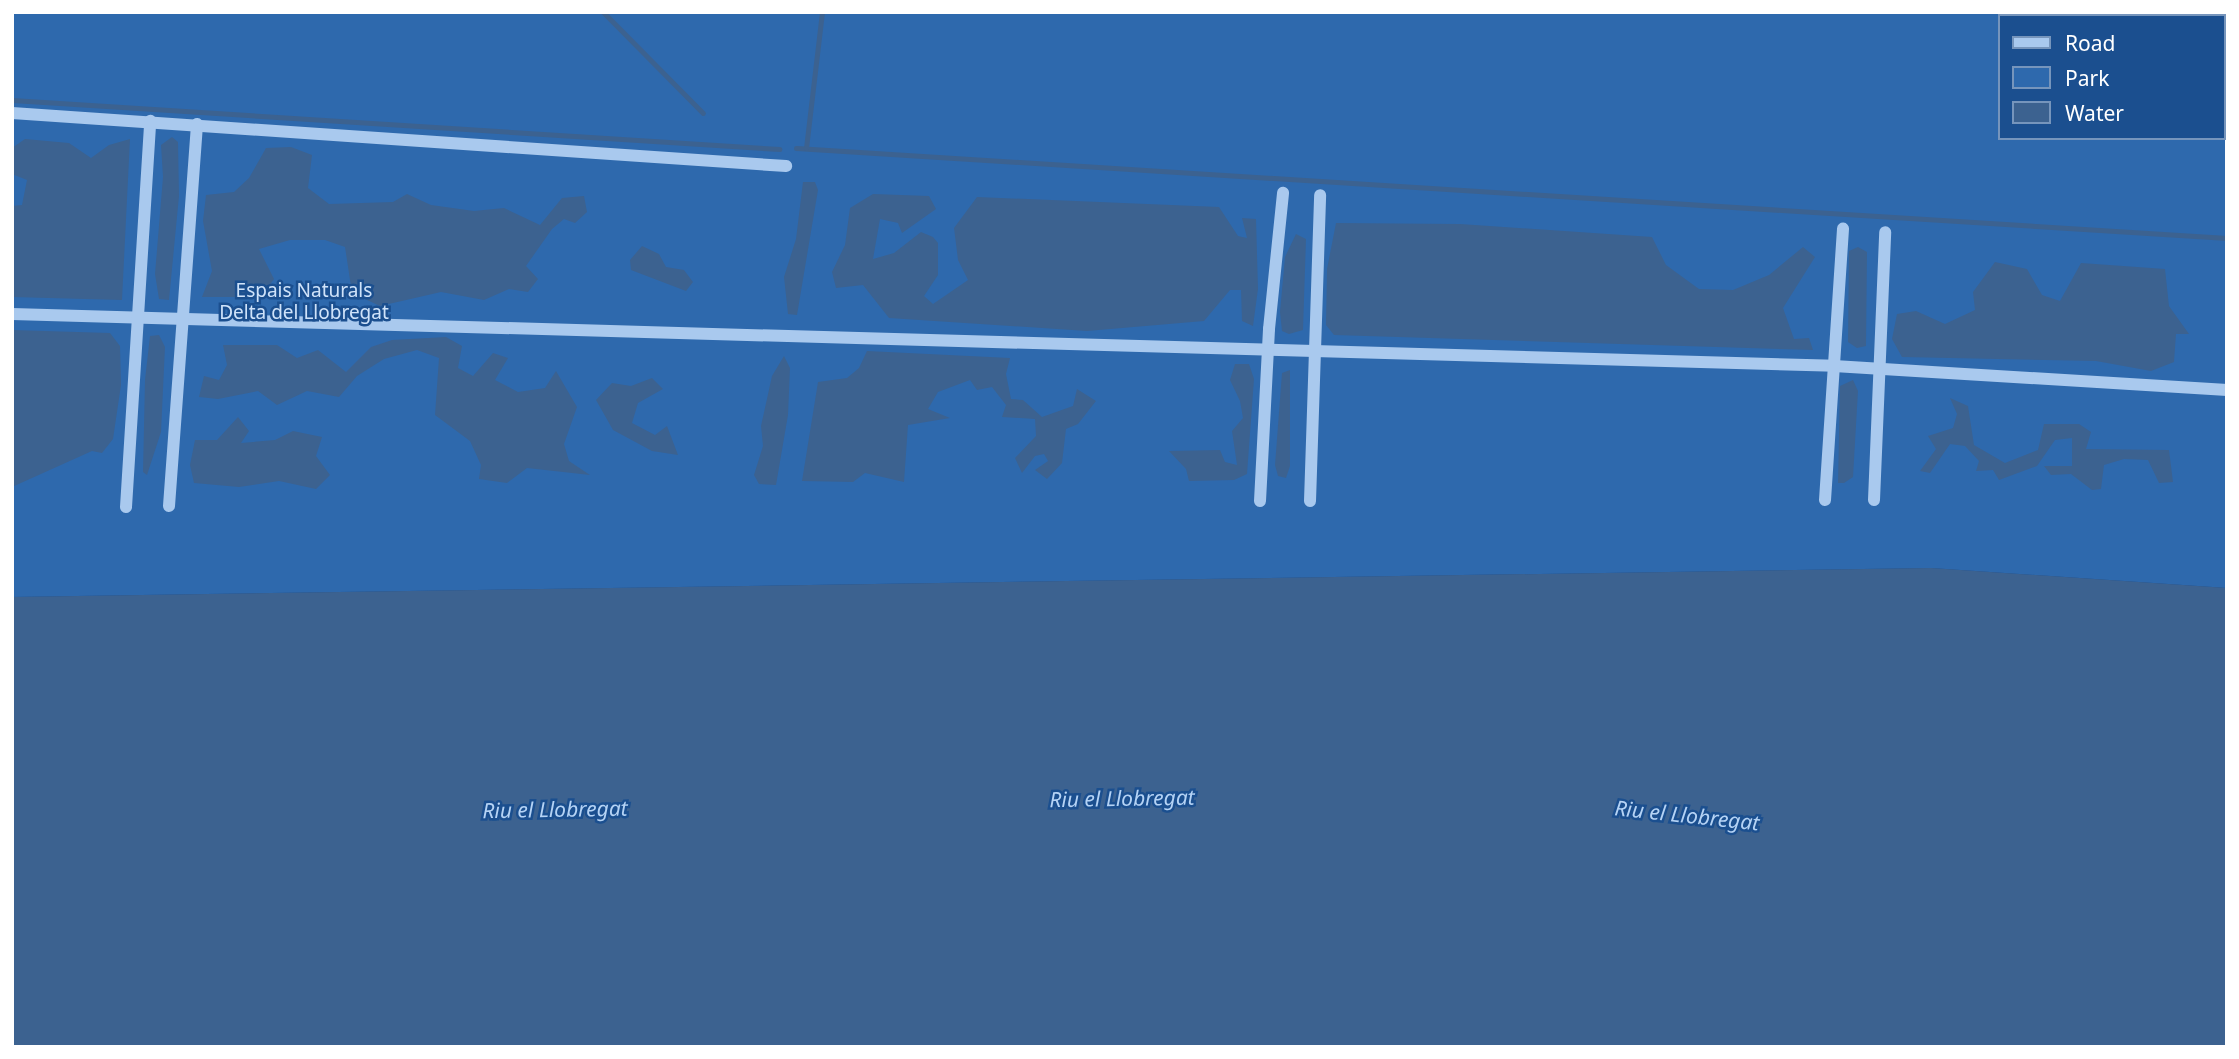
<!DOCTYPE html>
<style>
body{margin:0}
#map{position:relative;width:2239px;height:1059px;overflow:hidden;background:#1b4f8f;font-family:"Noto Sans",sans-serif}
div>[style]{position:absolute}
.green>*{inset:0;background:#2e69ad}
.water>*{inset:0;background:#3c6290}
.stream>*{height:5px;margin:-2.5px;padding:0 2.5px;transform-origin:2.5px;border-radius:2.5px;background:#3c6290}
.minor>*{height:12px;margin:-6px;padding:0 6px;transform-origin:6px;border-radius:6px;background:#a9c9ee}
span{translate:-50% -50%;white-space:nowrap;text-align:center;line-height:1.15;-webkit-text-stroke:5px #1b4f8f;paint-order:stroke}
.park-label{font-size:19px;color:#cfe3fa}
.water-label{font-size:21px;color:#b5d3f5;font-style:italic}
.frame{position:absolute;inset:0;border:14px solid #fff;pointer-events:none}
.legend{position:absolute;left:1998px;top:14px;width:228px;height:126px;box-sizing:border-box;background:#1b4f8f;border:2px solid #7695bc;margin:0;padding:9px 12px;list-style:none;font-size:21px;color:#fff}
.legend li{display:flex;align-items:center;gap:14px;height:35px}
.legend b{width:35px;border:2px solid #7695bc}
</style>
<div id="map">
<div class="green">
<div style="clip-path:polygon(evenodd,12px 12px,2227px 12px,2227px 588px,1931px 568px,12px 597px,12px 12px,1999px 16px,2223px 16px,2223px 138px,1999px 138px,1999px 16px)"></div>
</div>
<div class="water">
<div style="clip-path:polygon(172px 137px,178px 142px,179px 196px,169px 300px,159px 299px,155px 274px,163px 177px,161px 145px)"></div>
<div style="clip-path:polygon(25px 139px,69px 143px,91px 158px,109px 145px,130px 139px,122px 300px,12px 297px,12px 206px,22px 205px,27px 180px,12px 174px,12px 148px)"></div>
<div style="clip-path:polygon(291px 147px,312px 155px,308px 188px,329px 204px,393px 202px,407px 194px,431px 205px,474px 211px,504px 208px,540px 225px,562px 198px,584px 196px,587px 212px,575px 223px,564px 219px,552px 229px,526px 266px,538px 279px,528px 292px,509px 289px,484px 300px,441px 292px,380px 306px,352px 293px,345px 247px,325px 240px,290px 240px,259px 249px,274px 279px,261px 297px,202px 297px,212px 271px,203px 221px,206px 195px,234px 192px,249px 178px,266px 148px)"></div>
<div style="clip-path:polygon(803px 182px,815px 182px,818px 190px,797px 315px,788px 314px,784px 277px,796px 239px)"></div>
<div style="clip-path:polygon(873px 194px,929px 196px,936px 209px,902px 233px,898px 223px,880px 219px,873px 259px,894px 253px,921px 232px,933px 237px,938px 243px,938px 275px,924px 296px,933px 304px,968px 280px,958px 260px,954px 228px,977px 197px,1219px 207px,1238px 236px,1247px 238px,1242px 218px,1256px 219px,1258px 289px,1253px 326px,1242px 321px,1241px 290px,1230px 290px,1204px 321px,1087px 331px,889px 318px,863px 285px,836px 288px,832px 272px,845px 245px,850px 208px)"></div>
<div style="clip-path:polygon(1336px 223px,1460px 224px,1652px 237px,1666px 265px,1699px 289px,1733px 290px,1769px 275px,1803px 247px,1815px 257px,1783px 308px,1794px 339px,1809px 338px,1813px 350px,1334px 335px,1326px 325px,1327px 269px)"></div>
<div style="clip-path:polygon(1296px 234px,1306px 239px,1303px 330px,1289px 334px,1282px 331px,1280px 312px,1285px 257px)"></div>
<div style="clip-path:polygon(642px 246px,659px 254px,666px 267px,684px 270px,693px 282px,686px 291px,631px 270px,630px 260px)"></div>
<div style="clip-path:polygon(1858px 247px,1867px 252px,1866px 346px,1857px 348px,1848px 342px,1849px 251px)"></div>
<div style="clip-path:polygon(1995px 262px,2027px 269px,2042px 295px,2060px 301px,2081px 263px,2165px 269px,2169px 306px,2189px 334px,2176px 334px,2174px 362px,2151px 371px,2096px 361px,1902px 357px,1892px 339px,1897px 314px,1916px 311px,1945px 324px,1975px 310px,1973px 292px)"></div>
<div style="clip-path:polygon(12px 330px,110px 333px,120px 346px,121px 385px,113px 439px,102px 453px,92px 451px,12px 487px)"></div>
<div style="clip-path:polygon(159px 335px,165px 347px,161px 432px,147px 475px,143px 472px,145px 380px,150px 336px)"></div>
<div style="clip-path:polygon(446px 337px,462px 346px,458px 368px,473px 376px,493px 353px,508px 358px,495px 380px,518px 392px,545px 388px,556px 371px,577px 407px,564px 444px,569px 461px,590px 475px,527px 468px,507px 483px,479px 479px,481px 465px,470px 441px,435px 415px,439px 358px,417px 350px,384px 359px,357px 376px,339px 397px,307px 391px,277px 405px,258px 391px,218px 399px,199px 397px,204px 376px,219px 380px,227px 365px,223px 345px,277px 345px,297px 358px,318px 350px,346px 372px,371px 347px,392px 340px)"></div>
<div style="clip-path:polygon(867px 351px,1010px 358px,1006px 374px,1011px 399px,1023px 400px,1042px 417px,1073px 406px,1077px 389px,1096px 401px,1078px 424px,1066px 429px,1062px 463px,1047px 479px,1035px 470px,1048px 461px,1044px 454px,1035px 456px,1022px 473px,1015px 458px,1036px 436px,1035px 419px,1002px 417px,1006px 405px,992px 387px,977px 390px,970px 380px,938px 392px,928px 409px,950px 418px,908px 425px,904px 482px,865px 473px,853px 482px,802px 481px,818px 382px,847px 378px,859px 368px)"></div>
<div style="clip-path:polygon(784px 356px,790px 368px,788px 415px,776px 485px,759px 484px,754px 475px,763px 446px,761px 426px,772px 376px)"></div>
<div style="clip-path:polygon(1235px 364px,1249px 364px,1254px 379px,1247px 474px,1234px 480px,1189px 481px,1186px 469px,1169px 451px,1220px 450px,1225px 462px,1237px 465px,1232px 431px,1243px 418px,1240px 401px,1230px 380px)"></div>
<div style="clip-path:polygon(1290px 370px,1290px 466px,1286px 478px,1278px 476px,1275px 465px,1282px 373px)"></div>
<div style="clip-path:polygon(652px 378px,663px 389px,638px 403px,632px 423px,655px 435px,667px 426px,678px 455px,652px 451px,613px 430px,596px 400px,612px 383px,631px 386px)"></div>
<div style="clip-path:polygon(1853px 380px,1858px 391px,1853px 477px,1844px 483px,1838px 483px,1840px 386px)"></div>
<div style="clip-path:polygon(1950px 398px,1968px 406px,1974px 445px,2005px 463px,2038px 450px,2044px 424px,2079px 424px,2091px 432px,2086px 449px,2169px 450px,2173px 482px,2159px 483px,2148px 460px,2124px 459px,2104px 465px,2101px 489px,2092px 490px,2071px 474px,2051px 475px,2044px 466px,2072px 466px,2072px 438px,2055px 440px,2037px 466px,1999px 480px,1993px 470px,1976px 471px,1979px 461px,1965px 446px,1950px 444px,1930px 473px,1920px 471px,1936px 449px,1928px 436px,1953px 428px,1957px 414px)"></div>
<div style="clip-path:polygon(238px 417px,249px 431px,241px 443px,275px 440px,293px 431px,322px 437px,316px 456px,330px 475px,316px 489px,279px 481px,239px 487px,194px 483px,190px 465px,195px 440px,217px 440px)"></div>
<div style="clip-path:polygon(1931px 568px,2227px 588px,2227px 1047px,12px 1047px,12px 597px)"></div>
</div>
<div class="stream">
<div style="left:603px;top:12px;width:142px;rotate:45.3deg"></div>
<div style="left:2029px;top:12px;width:8px;rotate:30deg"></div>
<div style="left:2155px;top:12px;width:8px;rotate:30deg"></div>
<div style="left:2223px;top:47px;width:4px;rotate:14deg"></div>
<div style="left:12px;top:100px;width:769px;rotate:3.66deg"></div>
<div style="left:2223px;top:113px;width:4px;rotate:27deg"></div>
<div style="left:796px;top:148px;width:1434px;rotate:3.6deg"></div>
<div style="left:806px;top:148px;width:137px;rotate:-83.3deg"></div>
</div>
<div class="minor">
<div style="left:12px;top:113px;width:776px;rotate:3.92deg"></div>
<div style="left:12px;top:314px;width:1823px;rotate:1.63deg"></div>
<div style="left:1834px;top:366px;width:394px;rotate:3.5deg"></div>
<div style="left:1825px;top:500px;width:272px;rotate:-86.2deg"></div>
<div style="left:1874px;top:500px;width:268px;rotate:-87.6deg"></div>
<div style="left:1260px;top:501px;width:172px;rotate:-87deg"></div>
<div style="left:1269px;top:329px;width:137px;rotate:-84.1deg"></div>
<div style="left:1310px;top:501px;width:306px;rotate:-88.1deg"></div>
<div style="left:169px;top:506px;width:383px;rotate:-85.8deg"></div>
<div style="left:126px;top:507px;width:387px;rotate:-86.4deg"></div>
</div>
<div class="park-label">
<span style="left:304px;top:302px">Espais Naturals<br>Delta del Llobregat</span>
</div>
<div class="water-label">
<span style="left:1122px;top:798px;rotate:-1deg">Riu el Llobregat</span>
<span style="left:555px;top:809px;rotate:-1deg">Riu el Llobregat</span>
<span style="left:1687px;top:815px;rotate:6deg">Riu el Llobregat</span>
</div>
<div class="frame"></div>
<ul class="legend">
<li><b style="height:9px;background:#a9c9ee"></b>Road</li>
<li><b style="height:19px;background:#2e69ad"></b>Park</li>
<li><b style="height:19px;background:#3c6290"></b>Water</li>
</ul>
</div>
